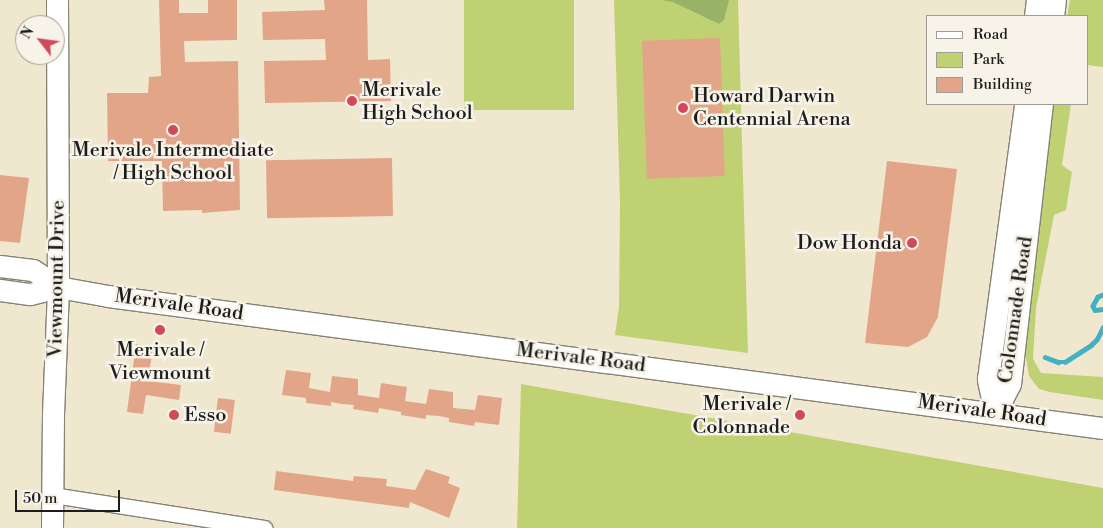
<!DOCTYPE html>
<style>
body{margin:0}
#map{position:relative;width:1103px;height:528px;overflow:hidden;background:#efe8ce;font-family:"Libre Bodoni",serif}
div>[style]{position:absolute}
.green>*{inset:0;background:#c0d174;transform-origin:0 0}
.forest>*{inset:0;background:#98b366}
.stream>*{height:4.5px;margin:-2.25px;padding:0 2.25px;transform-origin:2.25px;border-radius:2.25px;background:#44b1c2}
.building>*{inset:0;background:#e3a588;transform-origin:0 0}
.roads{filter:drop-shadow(1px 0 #868275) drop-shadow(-1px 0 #868275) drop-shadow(0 1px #868275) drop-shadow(0 -1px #868275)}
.street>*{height:15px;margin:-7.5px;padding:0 7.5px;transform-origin:7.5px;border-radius:7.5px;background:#fff}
.secondary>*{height:21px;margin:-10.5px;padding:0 10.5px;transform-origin:10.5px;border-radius:10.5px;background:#fff}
.dots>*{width:14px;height:14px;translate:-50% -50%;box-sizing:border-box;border:2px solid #f7f3e8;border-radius:50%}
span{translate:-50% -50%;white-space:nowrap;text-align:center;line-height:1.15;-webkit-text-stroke:5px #f7f3e8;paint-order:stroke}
.poi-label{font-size:20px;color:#1c1c1c}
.left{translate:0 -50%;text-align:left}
.right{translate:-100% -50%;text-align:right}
.street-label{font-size:20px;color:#1c1c1c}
.legend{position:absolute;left:926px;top:15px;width:162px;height:90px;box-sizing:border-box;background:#f7f3e8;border:1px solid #9f9d96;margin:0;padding:6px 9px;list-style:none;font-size:15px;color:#1c1c1c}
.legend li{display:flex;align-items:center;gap:10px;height:25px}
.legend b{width:25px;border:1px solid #9f9d96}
.north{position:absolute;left:15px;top:15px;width:50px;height:50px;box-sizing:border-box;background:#f7f3e8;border:1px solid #9f9d96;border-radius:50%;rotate:300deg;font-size:14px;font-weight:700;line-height:20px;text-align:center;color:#1c1c1c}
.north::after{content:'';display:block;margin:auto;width:18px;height:22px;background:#d1495b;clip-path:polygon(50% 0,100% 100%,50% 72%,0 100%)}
.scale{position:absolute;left:15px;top:490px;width:105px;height:22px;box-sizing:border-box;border:2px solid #1c1c1c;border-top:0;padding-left:6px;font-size:15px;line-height:18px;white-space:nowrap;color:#1c1c1c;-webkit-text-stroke:4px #f7f3e8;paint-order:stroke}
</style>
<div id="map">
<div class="green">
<div style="left:464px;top:0;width:110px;height:110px"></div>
<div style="clip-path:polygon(614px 0,738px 0,748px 353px,615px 335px,619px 307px,620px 202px)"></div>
<div style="clip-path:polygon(1070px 0,1103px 0,1103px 67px,1087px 65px,1087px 16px,1067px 16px)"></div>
<div style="clip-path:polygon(1053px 104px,1071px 104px,1062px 165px,1072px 172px,1066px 210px,1054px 215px,1036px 308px,1033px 359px,1041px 373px,1103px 377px,1103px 400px,1050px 392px,1039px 389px,1029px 376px,1025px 351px)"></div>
<div style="clip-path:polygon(521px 384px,1103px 488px,1103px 528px,517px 528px)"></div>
</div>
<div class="forest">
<div style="clip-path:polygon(662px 0,729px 0,724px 20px,719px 24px,673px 2px)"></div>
</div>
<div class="stream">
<div style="left:1103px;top:295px;width:5px;rotate:158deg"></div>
<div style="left:1098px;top:297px;width:10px;rotate:119deg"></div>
<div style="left:1093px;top:306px;width:4px;rotate:63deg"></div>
<div style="left:1095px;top:310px;width:8px;rotate:-7deg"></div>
<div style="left:1045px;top:357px;width:14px;rotate:21deg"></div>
<div style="left:1058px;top:362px;width:7px"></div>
<div style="left:1065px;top:362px;width:31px;rotate:-33deg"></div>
<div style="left:1091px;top:345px;width:8px;rotate:-45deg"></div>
<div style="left:1097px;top:339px;width:13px;rotate:-63deg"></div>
</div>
<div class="building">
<div style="clip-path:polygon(159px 0,179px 0,179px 13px,208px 13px,208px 0,237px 0,237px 40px,184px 41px,185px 62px,238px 61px,240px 210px,202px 213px,202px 210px,163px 211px,162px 161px,108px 161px,107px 93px,148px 93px,149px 77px,161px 76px)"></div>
<div style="clip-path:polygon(324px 0,367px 0,368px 60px,390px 59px,391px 101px,265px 103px,264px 61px,326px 60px,325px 39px,263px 40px,262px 12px,325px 10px)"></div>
<div style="left:720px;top:38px;width:138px;height:78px;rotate:88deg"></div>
<div style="left:392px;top:158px;width:58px;height:126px;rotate:89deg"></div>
<div style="clip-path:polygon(887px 161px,957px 169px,938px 317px,927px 337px,908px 347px,865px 343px)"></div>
<div style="clip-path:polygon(0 175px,29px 178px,20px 243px,0 241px)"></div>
<div style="clip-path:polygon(136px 344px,153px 347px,148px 381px,181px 385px,179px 400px,146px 395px,143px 414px,127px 412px)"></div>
<div style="clip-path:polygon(286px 370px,311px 373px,309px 388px,330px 392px,332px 376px,358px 379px,358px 395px,379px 398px,381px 383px,407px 387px,405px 401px,426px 404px,429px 389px,453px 392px,453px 408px,475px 410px,478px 395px,502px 398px,499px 425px,475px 422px,474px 426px,449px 422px,449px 418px,439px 416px,426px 415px,426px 419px,401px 415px,401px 412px,379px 408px,378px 413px,353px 409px,354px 405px,342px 404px,331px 402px,331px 406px,306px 403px,306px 398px,282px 395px)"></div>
<div style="left:218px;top:398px;width:17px;height:34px;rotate:7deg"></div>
<div style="clip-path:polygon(426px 469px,450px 477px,448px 483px,460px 488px,449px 518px,410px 502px,409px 508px,274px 490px,276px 471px,353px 481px,354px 476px,387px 479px,386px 486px,415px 490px)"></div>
</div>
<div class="roads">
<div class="street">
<div style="left:53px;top:495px;width:214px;rotate:8.9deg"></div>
</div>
<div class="secondary">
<div style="left:1035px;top:16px;width:16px;rotate:-83deg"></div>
<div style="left:1053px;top:16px;width:16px;rotate:-83deg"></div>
<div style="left:0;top:266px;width:33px;rotate:7deg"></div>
<div style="left:33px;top:270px;width:30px;rotate:34deg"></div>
<div style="left:58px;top:287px;width:51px;rotate:10.2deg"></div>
<div style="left:108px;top:296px;width:1004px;rotate:7.56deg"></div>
<div style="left:0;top:290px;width:30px;rotate:8deg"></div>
<div style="left:30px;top:294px;width:29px;rotate:-14deg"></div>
<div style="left:995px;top:413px;width:33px;rotate:-63deg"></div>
<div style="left:1010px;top:384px;width:282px;rotate:-83.5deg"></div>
<div style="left:995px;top:413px;width:35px;rotate:-102deg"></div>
<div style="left:988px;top:379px;width:277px;rotate:-82.3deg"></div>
<div style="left:52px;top:528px;width:114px;rotate:-89.5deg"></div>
<div style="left:53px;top:414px;width:127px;rotate:-87.7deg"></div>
<div style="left:58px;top:287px;width:287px;rotate:-90.2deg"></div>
</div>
</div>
<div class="dots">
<div style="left:352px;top:101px;background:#d1495b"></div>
<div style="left:683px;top:108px;background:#d1495b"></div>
<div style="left:173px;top:130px;background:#d1495b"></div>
<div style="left:912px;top:243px;background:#d1495b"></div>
<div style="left:160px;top:330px;background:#d1495b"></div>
<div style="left:174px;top:415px;background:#d1495b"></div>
<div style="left:800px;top:415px;background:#d1495b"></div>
</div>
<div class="poi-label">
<span class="left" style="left:362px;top:102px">Merivale<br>High School</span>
<span class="left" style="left:693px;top:108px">Howard Darwin<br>Centennial Arena</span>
<span style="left:173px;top:162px">Merivale Intermediate<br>/ High School</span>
<span class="right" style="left:902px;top:243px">Dow Honda</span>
<span style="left:160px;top:362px">Merivale /<br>Viewmount</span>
<span class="right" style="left:790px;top:416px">Merivale /<br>Colonnade</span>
<span class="left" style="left:184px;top:415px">Esso</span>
</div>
<div class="street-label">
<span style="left:57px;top:279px;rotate:-89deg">Viewmount Drive</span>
<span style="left:179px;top:305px;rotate:8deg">Merivale Road</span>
<span style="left:1016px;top:310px;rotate:-82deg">Colonnade Road</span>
<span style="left:581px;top:358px;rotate:7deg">Merivale Road</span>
<span style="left:982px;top:411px;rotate:8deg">Merivale Road</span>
</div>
<ul class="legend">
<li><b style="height:6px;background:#fff"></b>Road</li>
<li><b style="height:14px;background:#c0d174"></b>Park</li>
<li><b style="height:14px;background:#e3a588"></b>Building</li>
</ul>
<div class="north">N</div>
<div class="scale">50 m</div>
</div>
